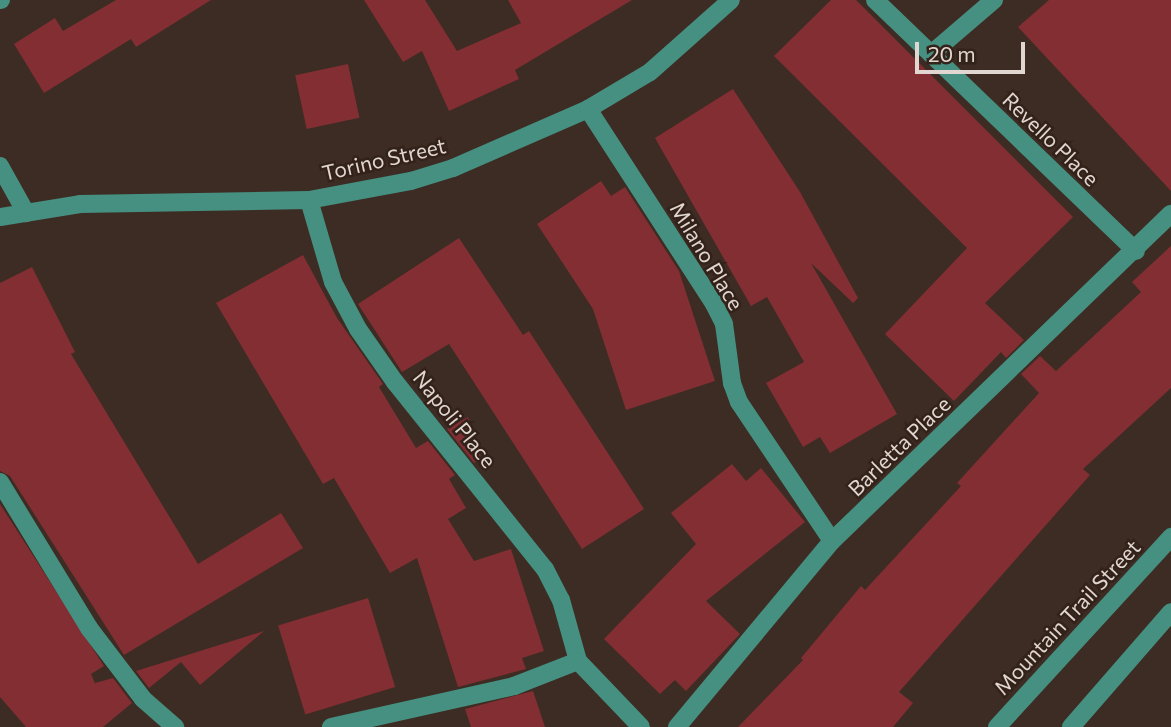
<!DOCTYPE html>
<style>
body{margin:0}
#map{position:relative;width:1171px;height:727px;overflow:hidden;background:#3d2c23;font-family:Commissioner,sans-serif}
div>[style]{position:absolute}
.building>*{inset:0;background:#822e33;transform-origin:0 0}
.minor>*{height:18px;margin:-9px;padding:0 9px;transform-origin:9px;border-radius:9px;background:#459081}
span{translate:-50% -50%;white-space:nowrap;text-align:center;line-height:1.15;-webkit-text-stroke:5px #332219;paint-order:stroke}
.street-label{font-size:21px;color:#e1d6d0}
.scale{position:absolute;left:915px;top:42px;width:110px;height:32px;box-sizing:border-box;border:4px solid #e1d6d0;border-top:0;padding-left:9px;font-size:21px;line-height:24px;white-space:nowrap;color:#e1d6d0;-webkit-text-stroke:5px #332219;paint-order:stroke}
</style>
<div id="map">
<div class="building">
<div style="clip-path:polygon(116px 0,211px 0,136px 47px,131px 39px,44px 93px,14px 44px,55px 18px,63px 31px)"></div>
<div style="clip-path:polygon(364px 0,425px 0,457px 51px,521px 23px,508px 0,632px 0,515px 70px,519px 79px,449px 111px,422px 51px,403px 62px)"></div>
<div style="clip-path:polygon(831px 0,856px 0,1073px 217px,985px 303px,1024px 340px,1006px 358px,1001px 352px,954px 401px,885px 334px,967px 248px,774px 56px)"></div>
<div style="clip-path:polygon(1049px 0,1171px 0,1171px 191px,1018px 27px)"></div>
<div style="left:348px;top:64px;width:55px;height:54px;rotate:78deg"></div>
<div style="clip-path:polygon(733px 89px,800px 192px,858px 298px,853px 303px,811px 263px,897px 414px,830px 453px,820px 437px,803px 447px,766px 383px,804px 362px,767px 297px,751px 306px,655px 138px)"></div>
<div style="clip-path:polygon(601px 181px,611px 196px,625px 187px,679px 271px,715px 381px,626px 410px,593px 309px,537px 224px)"></div>
<div style="clip-path:polygon(459px 238px,523px 335px,529px 331px,644px 509px,582px 549px,449px 344px,402px 372px,358px 304px)"></div>
<div style="clip-path:polygon(1171px 246px,1171px 388px,1083px 469px,1090px 475px,899px 692px,913px 703px,893px 727px,738px 727px,803px 660px,801px 658px,861px 586px,865px 590px,961px 486px,957px 483px,1039px 393px,1021px 374px,1040px 356px,1056px 371px,1141px 292px,1132px 282px)"></div>
<div style="clip-path:polygon(303px 255px,337px 318px,383px 384px,379px 387px,416px 448px,428px 441px,455px 475px,449px 479px,466px 508px,448px 519px,474px 561px,511px 549px,544px 651px,522px 658px,526px 669px,458px 687px,417px 558px,390px 573px,334px 478px,323px 484px,216px 303px)"></div>
<div style="clip-path:polygon(32px 267px,75px 352px,71px 354px,198px 564px,281px 513px,303px 548px,124px 655px,10px 476px,0 471px,0 283px)"></div>
<div style="clip-path:polygon(468px 417px,481px 458px,474px 463px,447px 429px)"></div>
<div style="clip-path:polygon(732px 464px,746px 481px,761px 468px,805px 522px,706px 601px,740px 634px,686px 691px,675px 680px,660px 694px,604px 639px,696px 544px,671px 513px)"></div>
<div style="clip-path:polygon(0 504px,104px 666px,91px 674px,95px 683px,113px 678px,132px 703px,103px 727px,26px 727px,0 697px)"></div>
<div style="left:368px;top:598px;width:93px;height:94px;rotate:73deg"></div>
<div style="clip-path:polygon(264px 631px,200px 685px,181px 662px,149px 688px,136px 671px)"></div>
<div style="clip-path:polygon(533px 691px,545px 727px,471px 727px,465px 709px)"></div>
</div>
<div class="minor">
<div style="left:0;top:0;width:1px"></div>
<div style="left:875px;top:0;width:362px;rotate:43.9deg"></div>
<div style="left:931px;top:54px;width:83px;rotate:-40.6deg"></div>
<div style="left:588px;top:109px;width:232px;rotate:57.1deg"></div>
<div style="left:714px;top:304px;width:22px;rotate:63deg"></div>
<div style="left:724px;top:324px;width:60px;rotate:82.3deg"></div>
<div style="left:732px;top:383px;width:20px;rotate:70deg"></div>
<div style="left:739px;top:402px;width:167px;rotate:56.2deg"></div>
<div style="left:0;top:166px;width:54px;rotate:61deg"></div>
<div style="left:309px;top:200px;width:85px;rotate:73.7deg"></div>
<div style="left:333px;top:282px;width:53px;rotate:62deg"></div>
<div style="left:358px;top:329px;width:65px;rotate:55.1deg"></div>
<div style="left:395px;top:382px;width:240px;rotate:51.3deg"></div>
<div style="left:545px;top:569px;width:35px;rotate:63deg"></div>
<div style="left:561px;top:600px;width:63px;rotate:74.4deg"></div>
<div style="left:0;top:217px;width:81px;rotate:-9.2deg"></div>
<div style="left:80px;top:204px;width:229px;rotate:-1deg"></div>
<div style="left:309px;top:200px;width:104px;rotate:-10.6deg"></div>
<div style="left:411px;top:181px;width:44px;rotate:-17.2deg"></div>
<div style="left:453px;top:168px;width:147px;rotate:-23.6deg"></div>
<div style="left:588px;top:109px;width:72px;rotate:-30.8deg"></div>
<div style="left:650px;top:72px;width:108px;rotate:-41.6deg"></div>
<div style="left:0;top:482px;width:171px;rotate:58.6deg"></div>
<div style="left:89px;top:628px;width:89px;rotate:52.7deg"></div>
<div style="left:143px;top:699px;width:43px;rotate:41.2deg"></div>
<div style="left:578px;top:661px;width:91px;rotate:46.3deg"></div>
<div style="left:331px;top:727px;width:188px;rotate:-12.6deg"></div>
<div style="left:514px;top:686px;width:69px;rotate:-21.3deg"></div>
<div style="left:677px;top:727px;width:242px;rotate:-50.2deg"></div>
<div style="left:832px;top:541px;width:471px;rotate:-44deg"></div>
<div style="left:997px;top:727px;width:258px;rotate:-47.5deg"></div>
<div style="left:1071px;top:727px;width:152px;rotate:-49deg"></div>
</div>
<div class="street-label">
<span style="left:1051px;top:139px;rotate:44deg">Revello Place</span>
<span style="left:384px;top:159px;rotate:-13deg">Torino Street</span>
<span style="left:707px;top:256px;rotate:59deg">Milano Place</span>
<span style="left:455px;top:419px;rotate:51deg">Napoli Place</span>
<span style="left:899px;top:446px;rotate:-44deg">Barletta Place</span>
<span style="left:1067px;top:617px;rotate:-47deg">Mountain Trail Street</span>
</div>
<div class="scale">20 m</div>
</div>
